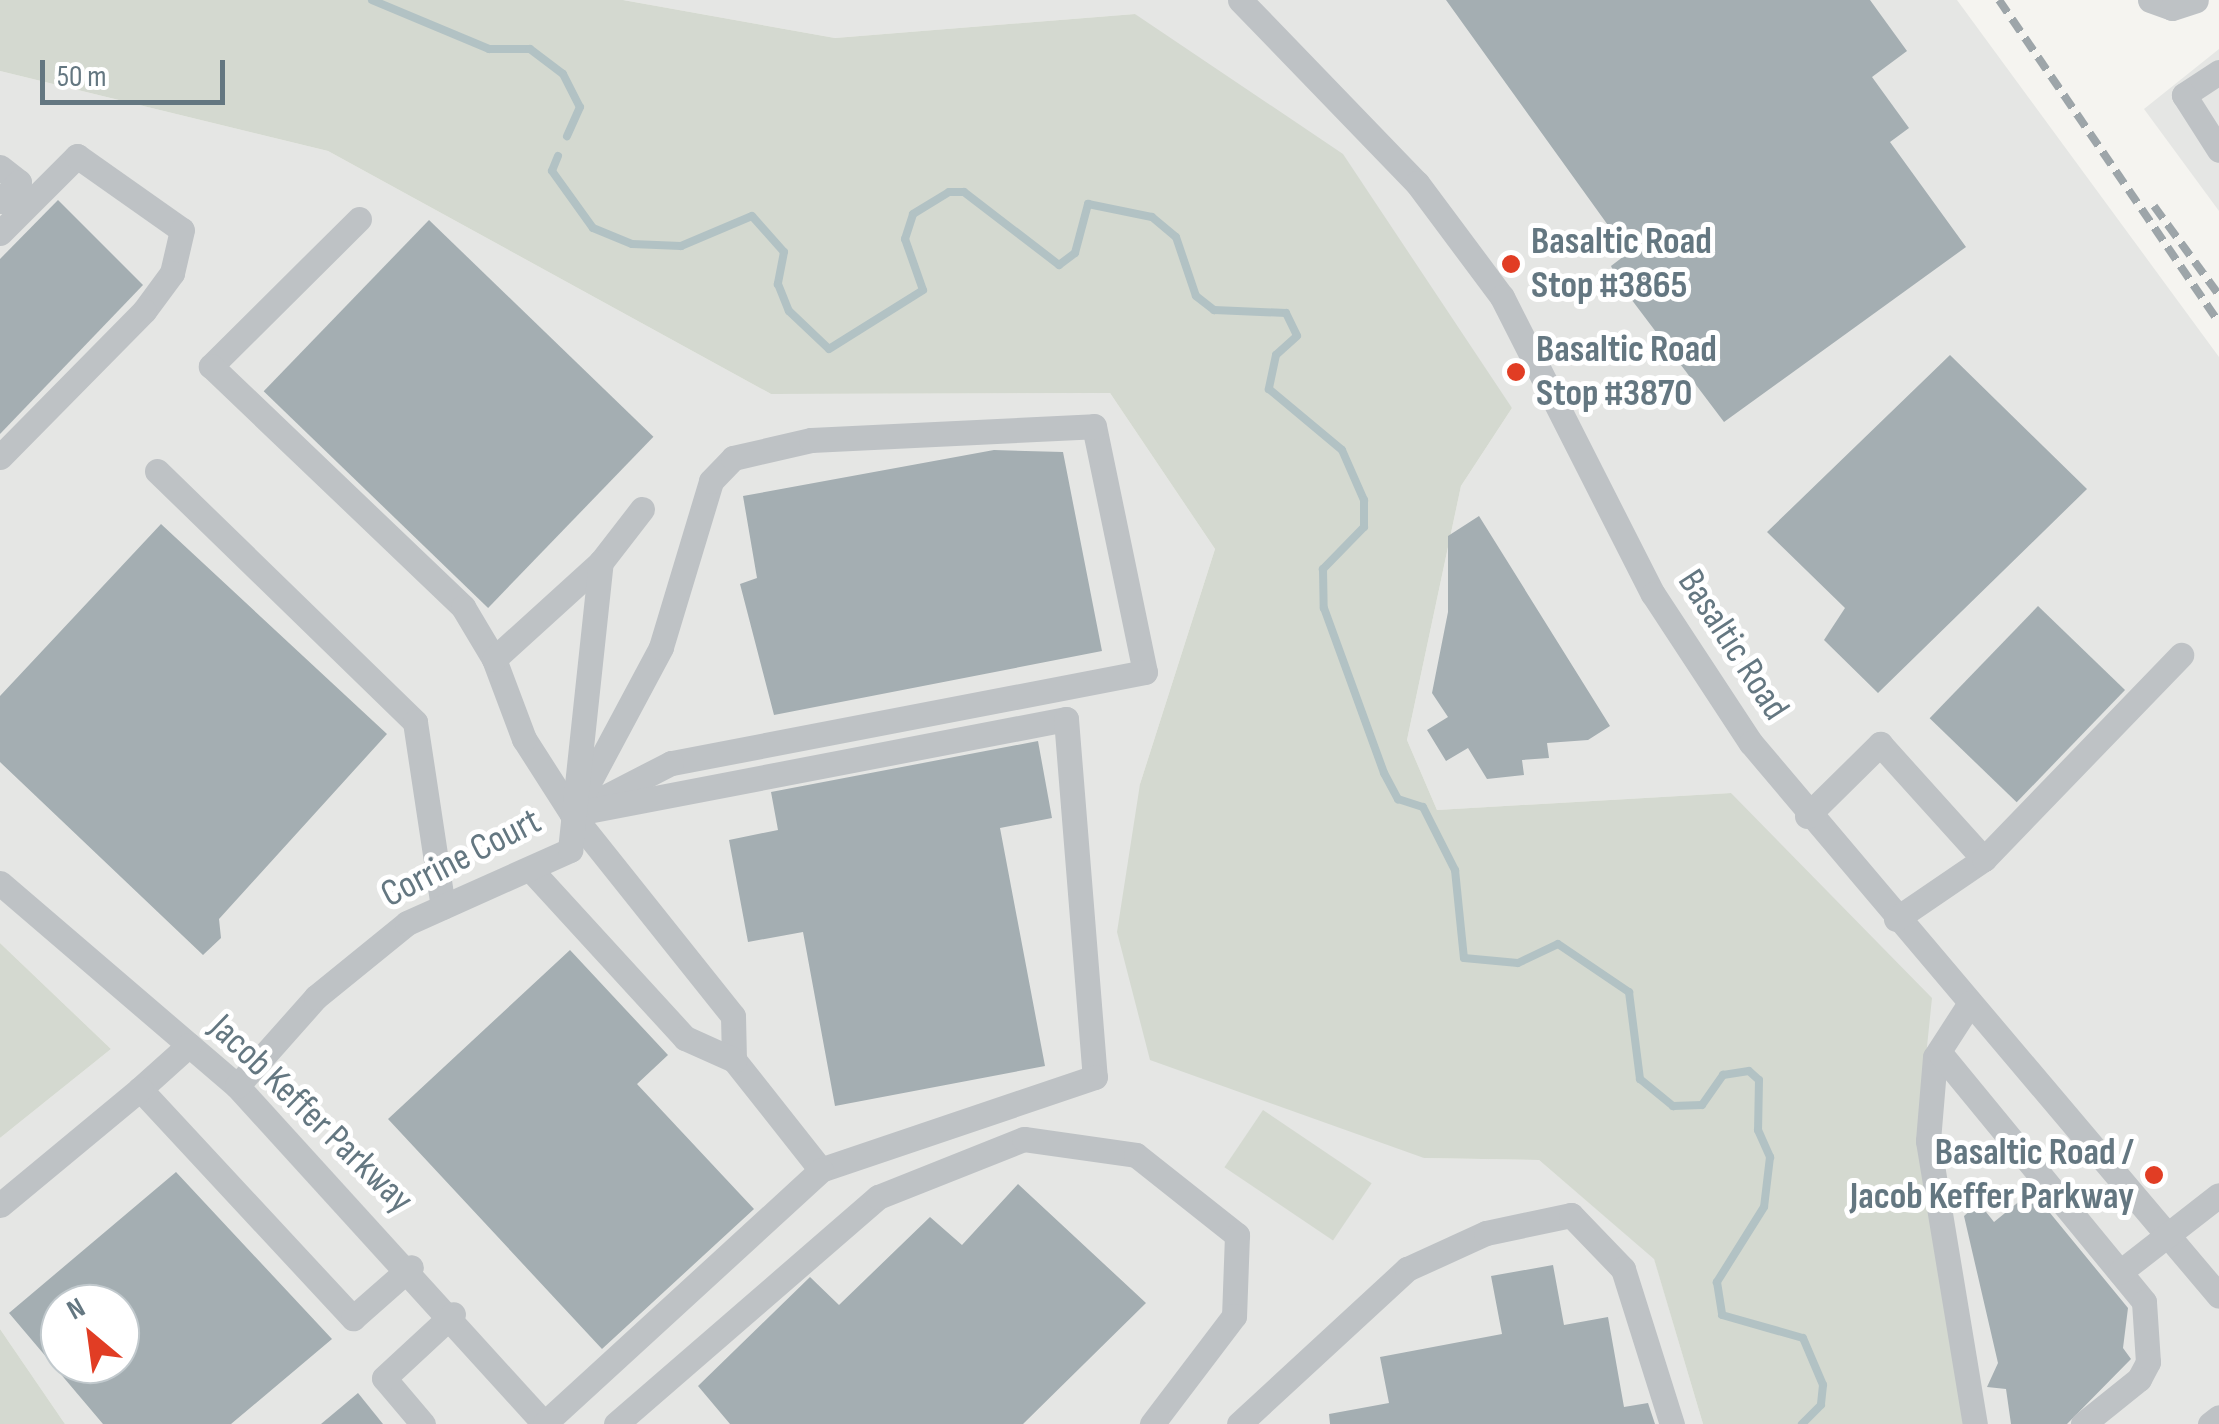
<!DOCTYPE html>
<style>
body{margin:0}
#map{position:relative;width:2219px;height:1424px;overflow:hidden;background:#f5f4f0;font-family:"Sofia Sans Condensed",sans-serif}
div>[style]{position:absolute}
.built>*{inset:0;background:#e5e6e4}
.green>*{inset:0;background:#d4d9d0;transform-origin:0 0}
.stream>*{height:8px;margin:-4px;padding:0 4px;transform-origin:4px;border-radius:4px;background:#b2c2c4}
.building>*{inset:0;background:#a4aeb2;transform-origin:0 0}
.minor>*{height:25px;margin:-12.5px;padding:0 12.5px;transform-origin:12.5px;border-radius:12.5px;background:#bec2c5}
.rail>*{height:8px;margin-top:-4px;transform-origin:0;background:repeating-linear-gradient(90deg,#9da5a9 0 15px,transparent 0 23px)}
.dots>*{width:28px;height:28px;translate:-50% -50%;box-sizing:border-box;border:5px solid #fff;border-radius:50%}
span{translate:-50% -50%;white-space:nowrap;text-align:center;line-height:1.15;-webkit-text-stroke:10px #fff;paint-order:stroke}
.poi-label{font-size:38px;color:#647781;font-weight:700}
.left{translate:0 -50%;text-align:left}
.right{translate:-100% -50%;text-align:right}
.street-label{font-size:38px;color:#647781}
.north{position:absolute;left:40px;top:1284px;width:100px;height:100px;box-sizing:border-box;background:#fff;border:2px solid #c1c9cd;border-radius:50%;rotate:331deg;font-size:28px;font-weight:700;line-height:40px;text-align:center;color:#647781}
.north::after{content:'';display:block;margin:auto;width:35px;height:45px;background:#e13d24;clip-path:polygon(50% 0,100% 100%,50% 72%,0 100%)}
.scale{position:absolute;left:40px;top:60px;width:185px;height:45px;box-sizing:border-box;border:5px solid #647781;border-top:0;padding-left:12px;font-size:30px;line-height:35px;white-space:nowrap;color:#647781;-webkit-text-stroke:8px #fff;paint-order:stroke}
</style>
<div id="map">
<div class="built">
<div style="clip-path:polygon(623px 0,1957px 0,2219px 357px,2219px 1424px,1983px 1424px,1731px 793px,1437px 810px,1407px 740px,1461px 486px,1512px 408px,1135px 14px,835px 38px)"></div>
<div style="clip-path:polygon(2219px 49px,2219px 211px,2144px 109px)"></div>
<div style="clip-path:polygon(evenodd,0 71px,328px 151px,771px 394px,1110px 393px,1215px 549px,1140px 784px,1424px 1158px,1539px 1160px,1654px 1258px,1703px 1424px,65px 1424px,0 1329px,0 1138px,111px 1049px,0 943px,0 71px,60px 1304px,120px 1304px,120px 1364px,60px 1364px,60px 1304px)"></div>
</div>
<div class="green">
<div style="clip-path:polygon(0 0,623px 0,835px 38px,1135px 14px,1343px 154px,1512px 408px,1461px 486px,1407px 740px,1437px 810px,1731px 793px,1932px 998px,1920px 1115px,1983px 1424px,1703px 1424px,1654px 1259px,1539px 1160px,1424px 1158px,1150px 1060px,1117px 932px,1140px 784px,1215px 549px,1110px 393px,771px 394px,328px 151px,0 71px)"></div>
<div style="clip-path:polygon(0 943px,111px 1049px,0 1138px)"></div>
<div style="left:1263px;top:1110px;width:131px;height:69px;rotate:34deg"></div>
<div style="clip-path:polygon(0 1329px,65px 1424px,0 1424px)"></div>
</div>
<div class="stream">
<div style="left:372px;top:0;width:127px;rotate:22.7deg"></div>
<div style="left:489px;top:49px;width:41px"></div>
<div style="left:530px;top:49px;width:41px;rotate:37.1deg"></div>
<div style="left:563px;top:74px;width:37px;rotate:63deg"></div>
<div style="left:580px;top:107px;width:32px;rotate:114deg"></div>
<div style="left:558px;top:156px;width:16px;rotate:112deg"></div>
<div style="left:552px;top:171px;width:70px;rotate:54.3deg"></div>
<div style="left:593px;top:228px;width:42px;rotate:22.3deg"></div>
<div style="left:632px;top:244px;width:49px;rotate:2.3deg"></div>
<div style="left:681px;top:246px;width:77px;rotate:-22.9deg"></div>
<div style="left:752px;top:216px;width:48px;rotate:48.4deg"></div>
<div style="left:784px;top:252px;width:33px;rotate:101deg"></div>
<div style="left:778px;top:284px;width:29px;rotate:68deg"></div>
<div style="left:789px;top:311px;width:55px;rotate:43.5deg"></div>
<div style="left:829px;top:349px;width:111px;rotate:-32.1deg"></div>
<div style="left:923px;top:290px;width:54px;rotate:-109.4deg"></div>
<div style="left:905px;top:239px;width:26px;rotate:-72deg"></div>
<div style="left:913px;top:214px;width:42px;rotate:-31.4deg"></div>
<div style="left:949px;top:192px;width:15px"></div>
<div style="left:964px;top:192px;width:120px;rotate:37.5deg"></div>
<div style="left:1059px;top:265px;width:20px;rotate:-37deg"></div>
<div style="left:1075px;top:253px;width:51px;rotate:-75.1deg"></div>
<div style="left:1088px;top:204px;width:65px;rotate:11.5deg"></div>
<div style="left:1152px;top:217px;width:31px;rotate:40deg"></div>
<div style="left:1176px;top:237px;width:62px;rotate:71.3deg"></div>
<div style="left:1196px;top:296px;width:23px;rotate:38deg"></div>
<div style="left:1214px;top:310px;width:72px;rotate:2.4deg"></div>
<div style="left:1286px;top:313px;width:25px;rotate:64deg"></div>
<div style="left:1297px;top:336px;width:28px;rotate:138deg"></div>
<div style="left:1276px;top:355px;width:35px;rotate:102deg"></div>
<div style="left:1269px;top:389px;width:95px;rotate:39.9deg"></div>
<div style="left:1342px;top:450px;width:55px;rotate:66.3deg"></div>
<div style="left:1364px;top:500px;width:27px;rotate:90deg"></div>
<div style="left:1364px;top:527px;width:59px;rotate:134.3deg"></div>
<div style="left:1323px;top:569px;width:39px;rotate:89deg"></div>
<div style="left:1324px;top:608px;width:176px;rotate:70deg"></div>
<div style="left:1384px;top:773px;width:30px;rotate:62deg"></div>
<div style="left:1398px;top:799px;width:26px;rotate:18deg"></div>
<div style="left:1423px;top:807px;width:71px;rotate:63.1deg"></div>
<div style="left:1455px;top:870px;width:88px;rotate:84.2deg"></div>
<div style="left:1464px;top:958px;width:54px;rotate:5.3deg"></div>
<div style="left:1518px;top:963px;width:44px;rotate:-25.4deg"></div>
<div style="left:1558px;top:944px;width:86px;rotate:34.1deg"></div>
<div style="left:1629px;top:992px;width:88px;rotate:82.8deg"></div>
<div style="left:1640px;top:1079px;width:43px;rotate:39.3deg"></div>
<div style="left:1673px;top:1106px;width:29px;rotate:-2deg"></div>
<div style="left:1702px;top:1105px;width:37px;rotate:-55deg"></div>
<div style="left:1723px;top:1075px;width:26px;rotate:-9deg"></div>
<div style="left:1749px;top:1071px;width:13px;rotate:42deg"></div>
<div style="left:1759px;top:1080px;width:50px;rotate:91.1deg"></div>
<div style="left:1758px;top:1130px;width:30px;rotate:66deg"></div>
<div style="left:1770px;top:1157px;width:50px;rotate:96.8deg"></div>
<div style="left:1764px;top:1207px;width:89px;rotate:122.1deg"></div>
<div style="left:1717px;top:1282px;width:33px;rotate:81deg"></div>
<div style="left:1722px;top:1315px;width:84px;rotate:15.9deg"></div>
<div style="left:1803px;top:1338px;width:51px;rotate:66.9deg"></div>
<div style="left:1823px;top:1385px;width:20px;rotate:96deg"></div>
<div style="left:1821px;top:1405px;width:27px;rotate:135deg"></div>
</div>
<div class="building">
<div style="clip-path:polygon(1446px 0,1870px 0,1907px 51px,1872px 77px,1909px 128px,1890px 142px,1966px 247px,1724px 422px,1619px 283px,1611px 266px,1628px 253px)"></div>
<div style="clip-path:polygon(58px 200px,143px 285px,0 434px,0 259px)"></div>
<div style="left:429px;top:220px;width:312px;height:238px;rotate:44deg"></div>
<div style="clip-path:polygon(1950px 355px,2087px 489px,1878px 693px,1824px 640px,1845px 608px,1767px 532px)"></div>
<div style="clip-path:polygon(994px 450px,1063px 452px,1102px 651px,774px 715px,740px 584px,757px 578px,743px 496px)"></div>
<div style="clip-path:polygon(1479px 516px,1610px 726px,1588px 740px,1547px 743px,1549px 758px,1522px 760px,1524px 775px,1487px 779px,1468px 748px,1446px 761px,1427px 730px,1448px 717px,1432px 693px,1448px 612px,1448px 536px)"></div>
<div style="clip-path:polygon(161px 524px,387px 734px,219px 919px,221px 938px,203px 955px,0 762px,0 696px)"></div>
<div style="left:2038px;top:606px;width:121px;height:156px;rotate:44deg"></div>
<div style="clip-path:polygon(1038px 741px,1052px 818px,1000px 828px,1045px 1066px,835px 1106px,803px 932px,748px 942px,729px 840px,778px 830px,771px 792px)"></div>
<div style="clip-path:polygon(570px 950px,668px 1055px,637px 1084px,754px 1209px,602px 1349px,388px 1119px)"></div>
<div style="clip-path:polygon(evenodd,176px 1172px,332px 1339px,231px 1424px,103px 1424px,9px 1313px,176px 1172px,60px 1304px,120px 1304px,120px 1364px,60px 1364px,60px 1304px)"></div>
<div style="clip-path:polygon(1018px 1184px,1146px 1303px,1023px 1424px,730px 1424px,698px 1386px,810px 1277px,839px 1305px,930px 1217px,962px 1245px)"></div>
<div style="clip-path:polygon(2032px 1191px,2128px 1308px,2123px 1348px,2131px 1359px,2067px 1424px,2011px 1424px,2006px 1389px,1987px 1387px,1998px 1363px,1964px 1216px,1979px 1203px,1994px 1222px)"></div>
<div style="clip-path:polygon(1553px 1265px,1564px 1325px,1608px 1317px,1624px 1407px,1648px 1403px,1655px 1424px,1330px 1424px,1329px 1414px,1389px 1403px,1380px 1357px,1502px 1334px,1491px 1276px)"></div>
<div style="clip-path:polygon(358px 1393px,383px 1424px,321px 1424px)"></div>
</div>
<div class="minor">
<div style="left:1240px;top:0;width:255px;rotate:46deg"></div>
<div style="left:1417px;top:183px;width:142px;rotate:53.3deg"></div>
<div style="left:1502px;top:297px;width:333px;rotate:63.1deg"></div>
<div style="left:1653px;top:594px;width:178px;rotate:56.7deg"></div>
<div style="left:1751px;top:743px;width:724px;rotate:49.76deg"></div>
<div style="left:2150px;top:0;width:23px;rotate:20deg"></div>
<div style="left:2172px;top:8px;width:25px;rotate:-18deg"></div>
<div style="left:2219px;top:72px;width:42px;rotate:146.7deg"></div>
<div style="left:2184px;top:95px;width:65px;rotate:57.5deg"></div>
<div style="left:0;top:167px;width:24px;rotate:38deg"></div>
<div style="left:19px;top:182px;width:27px;rotate:135deg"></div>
<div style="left:359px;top:219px;width:209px;rotate:135.2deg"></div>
<div style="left:211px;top:366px;width:349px;rotate:43.7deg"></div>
<div style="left:463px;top:607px;width:61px;rotate:59.2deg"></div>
<div style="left:0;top:233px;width:109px;rotate:-45deg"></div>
<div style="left:77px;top:156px;width:128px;rotate:35.2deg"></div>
<div style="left:182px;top:230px;width:44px;rotate:103.1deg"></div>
<div style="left:172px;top:273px;width:47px;rotate:126.4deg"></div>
<div style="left:144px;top:311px;width:205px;rotate:134.6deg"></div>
<div style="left:1094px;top:426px;width:251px;rotate:78.3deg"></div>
<div style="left:1145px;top:672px;width:483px;rotate:169.1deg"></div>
<div style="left:671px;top:763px;width:111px;rotate:152.7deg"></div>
<div style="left:572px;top:814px;width:189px;rotate:-61.9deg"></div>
<div style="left:661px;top:647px;width:173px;rotate:-73.2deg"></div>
<div style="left:711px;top:481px;width:32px;rotate:-46deg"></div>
<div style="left:733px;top:458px;width:80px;rotate:-13deg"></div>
<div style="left:811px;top:440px;width:283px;rotate:-2.8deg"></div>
<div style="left:157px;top:471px;width:360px;rotate:44.2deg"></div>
<div style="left:415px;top:722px;width:187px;rotate:81.4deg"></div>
<div style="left:572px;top:814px;width:503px;rotate:-10.89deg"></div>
<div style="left:1066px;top:719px;width:359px;rotate:85.4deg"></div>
<div style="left:1095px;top:1077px;width:289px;rotate:161.3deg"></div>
<div style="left:821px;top:1170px;width:140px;rotate:-128.3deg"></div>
<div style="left:734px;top:1060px;width:44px;rotate:-91.3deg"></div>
<div style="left:733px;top:1016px;width:258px;rotate:-128.6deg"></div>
<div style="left:572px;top:814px;width:89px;rotate:-122.6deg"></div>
<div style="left:524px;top:739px;width:85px;rotate:-110.6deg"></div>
<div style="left:494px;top:659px;width:144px;rotate:-42.2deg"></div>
<div style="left:601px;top:562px;width:67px;rotate:-52.3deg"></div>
<div style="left:1807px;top:816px;width:103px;rotate:-44.6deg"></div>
<div style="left:1880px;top:744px;width:155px;rotate:47.9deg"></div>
<div style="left:531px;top:870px;width:228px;rotate:47.5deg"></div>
<div style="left:685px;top:1038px;width:54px;rotate:24.2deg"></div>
<div style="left:0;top:883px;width:312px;rotate:40.6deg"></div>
<div style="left:237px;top:1086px;width:457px;rotate:47.7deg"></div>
<div style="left:1896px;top:919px;width:107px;rotate:-34.3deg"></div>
<div style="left:1984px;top:859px;width:284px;rotate:-46deg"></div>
<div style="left:1970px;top:1003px;width:64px;rotate:122.9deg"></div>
<div style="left:1935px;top:1057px;width:84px;rotate:94.8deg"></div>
<div style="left:1928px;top:1141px;width:287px;rotate:80.6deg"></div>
<div style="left:189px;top:1045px;width:66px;rotate:138.1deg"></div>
<div style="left:140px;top:1089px;width:313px;rotate:47.1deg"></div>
<div style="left:353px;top:1318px;width:77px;rotate:-41.3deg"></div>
<div style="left:1939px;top:1052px;width:323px;rotate:50.6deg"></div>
<div style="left:2144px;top:1302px;width:60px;rotate:86.2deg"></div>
<div style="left:2148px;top:1362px;width:19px;rotate:118deg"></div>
<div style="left:2139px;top:1379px;width:72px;rotate:141.2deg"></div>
<div style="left:237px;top:1086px;width:119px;rotate:-48.4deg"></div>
<div style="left:316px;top:997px;width:117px;rotate:-39.1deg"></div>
<div style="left:407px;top:923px;width:179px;rotate:-24.1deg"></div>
<div style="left:570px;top:850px;width:290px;rotate:-83.9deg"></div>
<div style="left:0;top:1205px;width:182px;rotate:-39.6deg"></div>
<div style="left:2120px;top:1272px;width:125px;rotate:-37.9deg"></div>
<div style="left:545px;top:1423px;width:374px;rotate:-42.5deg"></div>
<div style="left:423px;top:1424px;width:60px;rotate:-130.3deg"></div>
<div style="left:384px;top:1378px;width:94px;rotate:-42.8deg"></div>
<div style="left:616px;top:1424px;width:347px;rotate:-40.9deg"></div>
<div style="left:878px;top:1197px;width:157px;rotate:-21.7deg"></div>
<div style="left:1024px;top:1139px;width:113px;rotate:8.1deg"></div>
<div style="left:1136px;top:1155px;width:129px;rotate:38.4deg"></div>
<div style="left:1237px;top:1235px;width:81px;rotate:92.1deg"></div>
<div style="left:1234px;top:1316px;width:136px;rotate:127.2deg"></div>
<div style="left:1239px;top:1424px;width:229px;rotate:-42.7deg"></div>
<div style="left:1407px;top:1269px;width:87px;rotate:-24.5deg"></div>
<div style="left:1486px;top:1233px;width:87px;rotate:-12deg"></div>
<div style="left:1571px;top:1215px;width:75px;rotate:46.1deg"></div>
<div style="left:1623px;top:1269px;width:163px;rotate:72.5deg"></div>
<div style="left:2210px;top:1424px;width:11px;rotate:-38deg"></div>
</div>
<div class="rail">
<div style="left:1999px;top:0;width:390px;rotate:55.7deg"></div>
<div style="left:2154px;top:206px;width:110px;rotate:53.9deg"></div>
</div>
<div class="dots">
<div style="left:1511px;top:264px;background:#e13d24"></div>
<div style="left:1516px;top:372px;background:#e13d24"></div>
<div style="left:2154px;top:1175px;background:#e13d24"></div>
</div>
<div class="poi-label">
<span class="left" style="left:1531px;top:264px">Basaltic Road<br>Stop #3865</span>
<span class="left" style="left:1536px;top:372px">Basaltic Road<br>Stop #3870</span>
<span class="right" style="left:2134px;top:1175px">Basaltic Road /<br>Jacob Keffer Parkway</span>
</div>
<div class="street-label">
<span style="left:1733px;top:645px;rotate:57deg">Basaltic Road</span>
<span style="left:461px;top:858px;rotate:-27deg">Corrine Court</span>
<span style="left:311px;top:1114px;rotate:44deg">Jacob Keffer Parkway</span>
</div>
<div class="north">N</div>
<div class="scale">50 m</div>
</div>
